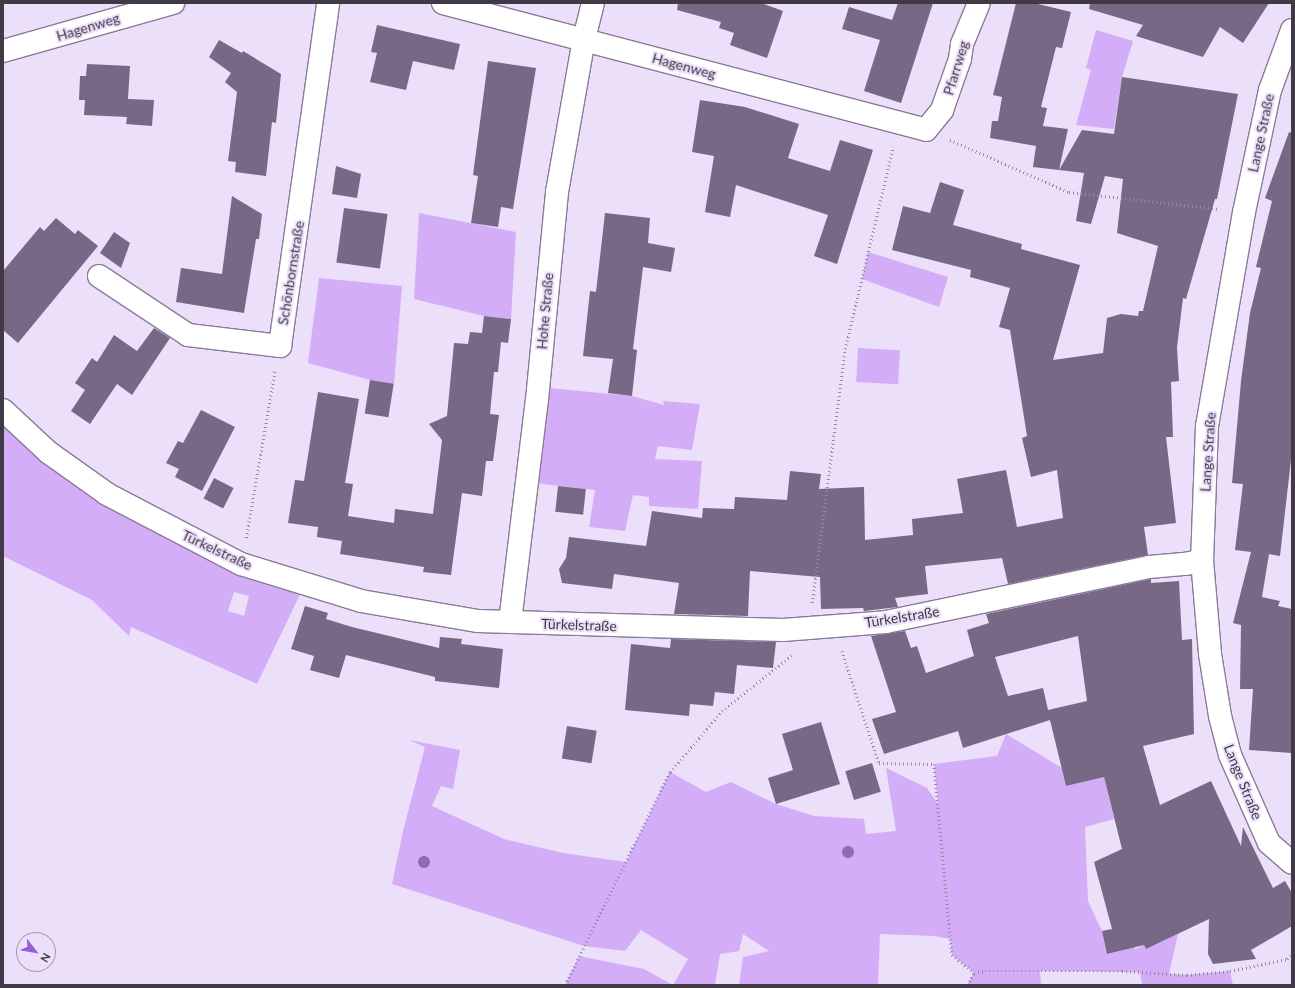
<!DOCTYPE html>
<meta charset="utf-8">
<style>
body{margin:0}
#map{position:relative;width:1295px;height:988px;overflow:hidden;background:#ecdffa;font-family:Lato,sans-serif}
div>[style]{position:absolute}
.green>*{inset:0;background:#d3adf7;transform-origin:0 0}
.building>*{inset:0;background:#776886;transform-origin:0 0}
.path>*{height:2.5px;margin-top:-1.25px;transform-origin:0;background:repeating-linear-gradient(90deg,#958b9f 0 1px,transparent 0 4px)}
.roads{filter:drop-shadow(1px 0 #8a7a99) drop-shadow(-1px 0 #8a7a99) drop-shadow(0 1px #8a7a99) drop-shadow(0 -1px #8a7a99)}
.minor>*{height:22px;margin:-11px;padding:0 11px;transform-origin:11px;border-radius:11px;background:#fff}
.trees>*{width:12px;height:12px;margin:-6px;border-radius:50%;background:#946ab0}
span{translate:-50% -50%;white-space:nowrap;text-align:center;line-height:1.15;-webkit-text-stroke:4px #ecdffa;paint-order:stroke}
.street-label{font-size:14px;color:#403946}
.frame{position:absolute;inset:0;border:4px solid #403946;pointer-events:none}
.north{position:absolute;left:16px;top:932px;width:40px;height:40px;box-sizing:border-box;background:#ecdffa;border:1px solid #a79db2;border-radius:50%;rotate:121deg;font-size:11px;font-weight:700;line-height:16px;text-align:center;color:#403946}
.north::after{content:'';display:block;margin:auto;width:14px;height:18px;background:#9c5ad0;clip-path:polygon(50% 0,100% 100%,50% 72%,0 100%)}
</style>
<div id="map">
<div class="green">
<div style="clip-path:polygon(1096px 30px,1133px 41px,1122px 77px,1114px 129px,1076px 125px,1091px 70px,1086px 68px)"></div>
<div style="clip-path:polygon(419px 213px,516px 232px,511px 319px,484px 316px,414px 299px)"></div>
<div style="clip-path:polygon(868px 252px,948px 277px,939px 307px,862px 279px)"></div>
<div style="clip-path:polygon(319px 278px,402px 286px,394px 384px,370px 380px,308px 363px)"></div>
<div style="left:858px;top:348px;width:42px;height:34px;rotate:3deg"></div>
<div style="clip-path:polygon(538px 387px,632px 396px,664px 405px,663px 401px,700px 404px,692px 450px,658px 446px,655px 459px,702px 461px,698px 509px,649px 506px,649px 497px,633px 495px,625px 531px,589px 527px,595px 490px,526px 482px)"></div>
<div style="clip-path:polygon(evenodd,3px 410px,107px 494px,305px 584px,257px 684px,131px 627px,129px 636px,92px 600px,3px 556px,3px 410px,234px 592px,249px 596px,244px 616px,228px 611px,234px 592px)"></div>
<div style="clip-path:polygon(1006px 734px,1062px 768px,1066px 786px,1104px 777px,1114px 819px,1085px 827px,1088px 901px,1102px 931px,1107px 954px,1120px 951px,1115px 928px,1104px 898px,1116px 893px,1122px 919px,1135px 949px,1144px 945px,1146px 949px,1178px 934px,1169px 974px,1187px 975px,1230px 971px,1233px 985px,1142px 985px,1140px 972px,1040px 971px,1041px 985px,967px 985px,974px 973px,952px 955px,950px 939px,935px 936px,880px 934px,878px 985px,739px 985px,743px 957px,769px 951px,743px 934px,739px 951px,720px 954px,715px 985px,565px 985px,579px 956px,644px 969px,673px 985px,688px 959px,641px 930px,625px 951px,584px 946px,392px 884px,403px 831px,425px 747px,409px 740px,460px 750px,453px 789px,441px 786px,432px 806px,504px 839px,563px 853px,626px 862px,670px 772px,706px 792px,731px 782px,776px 804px,814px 816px,864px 819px,866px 834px,896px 831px,886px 768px,927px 788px,938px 804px,934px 764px,997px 756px)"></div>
</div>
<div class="building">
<div style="clip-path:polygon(678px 3px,761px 3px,783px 11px,767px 58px,730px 45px,734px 33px,719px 28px,721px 22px,677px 10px)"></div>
<div style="clip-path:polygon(898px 3px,933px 3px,901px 103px,864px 91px,880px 40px,842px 29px,849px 7px,892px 20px)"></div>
<div style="clip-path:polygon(1016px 3px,1034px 3px,1071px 12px,1062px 48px,1056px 47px,1041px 107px,1047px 108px,1043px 126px,1068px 129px,1059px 170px,1033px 167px,1036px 146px,990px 138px,992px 121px,998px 121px,1002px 97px,993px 95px)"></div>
<div style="clip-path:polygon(1090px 3px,1269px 3px,1243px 43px,1220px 27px,1203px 57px,1136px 36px,1143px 25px,1089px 9px)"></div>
<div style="clip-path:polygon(377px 25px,460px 44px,454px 70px,413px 61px,406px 90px,370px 82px,377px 53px,371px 52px)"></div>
<div style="clip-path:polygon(219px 40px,242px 53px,243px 51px,281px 74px,276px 123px,272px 122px,266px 176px,235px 172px,236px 162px,228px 161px,237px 92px,225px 82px,231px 73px,209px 57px)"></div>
<div style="clip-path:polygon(488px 61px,536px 68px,513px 209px,501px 207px,498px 227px,471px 223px,478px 176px,473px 175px)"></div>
<div style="clip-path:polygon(87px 64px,130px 66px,128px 99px,154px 100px,152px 126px,126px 124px,127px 117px,84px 115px,85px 100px,79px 100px,80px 76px,86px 76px)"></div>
<div style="clip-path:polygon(1122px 77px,1238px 94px,1217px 199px,1215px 199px,1186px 299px,1183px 298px,1177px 347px,1179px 381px,1171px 382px,1173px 437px,1166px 437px,1176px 523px,1144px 527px,1148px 555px,1008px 584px,1002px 558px,925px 566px,928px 594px,895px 598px,898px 607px,864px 611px,863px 608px,821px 609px,820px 577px,750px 571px,748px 616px,674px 614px,679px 583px,614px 574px,612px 589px,562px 583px,559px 569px,566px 558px,569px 537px,646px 546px,652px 511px,702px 518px,703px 508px,734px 509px,735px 497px,787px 500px,790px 471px,821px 474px,819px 489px,864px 487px,865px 540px,913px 535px,912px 519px,963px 513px,957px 479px,1006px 470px,1017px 527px,1063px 518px,1057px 470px,1031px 477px,1022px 438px,1027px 436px,1010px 330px,999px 327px,1010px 288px,970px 277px,971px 270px,892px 250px,903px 206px,930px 213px,940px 182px,964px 190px,953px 225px,1022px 244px,1021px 249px,1080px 265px,1053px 360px,1103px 353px,1107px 318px,1121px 314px,1138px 316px,1139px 311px,1143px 311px,1158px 246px,1117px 233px,1123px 179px,1105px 176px,1091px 224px,1076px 221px,1084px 173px,1059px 170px,1082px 130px,1114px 134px)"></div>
<div style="clip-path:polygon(700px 100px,745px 107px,799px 124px,788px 158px,830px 171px,840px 140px,873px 150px,837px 264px,814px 256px,828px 215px,736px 185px,730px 217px,705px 212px,714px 156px,692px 152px)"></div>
<div style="clip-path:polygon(1289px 132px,1292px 133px,1292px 451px,1280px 556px,1269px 554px,1262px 597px,1280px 601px,1278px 606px,1292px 609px,1292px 753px,1249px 750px,1253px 689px,1240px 689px,1241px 625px,1233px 623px,1251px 552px,1235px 550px,1243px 484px,1232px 483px,1241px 381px,1250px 313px,1261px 268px,1256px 267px,1272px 201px,1265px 198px)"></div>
<div style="clip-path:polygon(336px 166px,361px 174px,357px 198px,332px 194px)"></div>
<div style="clip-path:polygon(232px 196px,262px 214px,259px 239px,256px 239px,244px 313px,176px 302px,181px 268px,222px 274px)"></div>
<div style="left:344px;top:208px;width:44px;height:55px;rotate:8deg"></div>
<div style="clip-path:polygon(605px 213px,650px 218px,648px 243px,675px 248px,671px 272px,643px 267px,633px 349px,637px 350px,632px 396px,608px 393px,613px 359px,583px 356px,590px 291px,596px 292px)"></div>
<div style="clip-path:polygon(56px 218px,75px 234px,78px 230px,98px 246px,18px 343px,3px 330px,3px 271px,40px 227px,44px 231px)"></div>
<div style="clip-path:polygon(114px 232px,130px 243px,121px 268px,100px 253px)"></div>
<div style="clip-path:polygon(484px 316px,511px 319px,508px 343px,501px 342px,498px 372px,494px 372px,490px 414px,499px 415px,493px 461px,486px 461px,482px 496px,462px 493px,451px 575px,423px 572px,424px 567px,340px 554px,342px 541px,317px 537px,318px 527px,288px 523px,295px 480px,304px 481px,318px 392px,359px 399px,345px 483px,353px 484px,348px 516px,394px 523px,395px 509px,433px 514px,442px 440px,429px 424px,447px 416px,454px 343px,468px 344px,470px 332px,482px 333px)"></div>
<div style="clip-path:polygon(154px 328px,170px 338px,132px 395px,117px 384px,90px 424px,71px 411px,85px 390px,75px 383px,92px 358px,97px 362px,114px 335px,137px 351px)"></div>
<div style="left:370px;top:380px;width:24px;height:34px;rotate:9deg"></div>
<div style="clip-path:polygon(201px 410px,235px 427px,202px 491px,175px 477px,179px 469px,166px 463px,178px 441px,183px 443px)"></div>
<div style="left:214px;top:478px;width:22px;height:23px;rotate:27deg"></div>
<div style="left:558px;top:486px;width:28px;height:26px;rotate:6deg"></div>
<div style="clip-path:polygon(evenodd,1151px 579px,1151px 583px,1179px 581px,1182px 640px,1192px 639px,1194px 734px,1143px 746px,1160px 805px,1211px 781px,1241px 846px,1243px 827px,1273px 888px,1285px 881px,1292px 893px,1292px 926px,1251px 950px,1256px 959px,1213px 964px,1208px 954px,1209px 919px,1146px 949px,1144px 945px,1107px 954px,1102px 931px,1112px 929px,1094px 862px,1122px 849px,1104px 777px,1066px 786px,1050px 720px,963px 748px,958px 731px,884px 754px,872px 719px,896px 712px,871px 636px,905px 631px,911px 648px,917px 646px,926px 673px,974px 656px,967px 630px,989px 623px,986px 614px,1151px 579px,1078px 636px,1087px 701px,1048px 710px,1043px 688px,1008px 696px,995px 657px,1078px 636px)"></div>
<div style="clip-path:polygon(305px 606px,328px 613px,326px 619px,352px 627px,439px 648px,440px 637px,462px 639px,461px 644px,503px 649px,499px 688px,435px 681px,435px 677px,346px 655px,339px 678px,310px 670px,314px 656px,291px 649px)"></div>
<div style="clip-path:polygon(671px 639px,776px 642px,773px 668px,737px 665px,734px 694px,715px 692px,713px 706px,690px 704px,689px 716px,625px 710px,631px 644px,670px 648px)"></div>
<div style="clip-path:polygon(821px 722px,840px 784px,776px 804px,768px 778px,793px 770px,782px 734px)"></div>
<div style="left:567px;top:726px;width:30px;height:33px;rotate:9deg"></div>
<div style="left:872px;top:763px;width:30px;height:28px;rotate:73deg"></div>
</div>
<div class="path">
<div style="left:950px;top:140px;width:130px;rotate:23.6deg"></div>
<div style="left:1069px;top:192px;width:152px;rotate:6.4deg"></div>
<div style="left:246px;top:538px;width:170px;rotate:-80.2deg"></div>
<div style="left:812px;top:603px;width:256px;rotate:-82.6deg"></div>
<div style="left:845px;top:349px;width:208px;rotate:-76.6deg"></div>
<div style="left:842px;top:651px;width:118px;rotate:71.7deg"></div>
<div style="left:879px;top:763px;width:55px;rotate:1deg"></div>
<div style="left:934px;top:764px;width:192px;rotate:84.6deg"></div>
<div style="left:952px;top:955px;width:28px;rotate:39deg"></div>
<div style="left:565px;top:985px;width:237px;rotate:-63.8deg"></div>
<div style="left:670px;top:772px;width:80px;rotate:-49.6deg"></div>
<div style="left:722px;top:711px;width:90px;rotate:-38.7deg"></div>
<div style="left:967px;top:985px;width:14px;rotate:-60deg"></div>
<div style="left:974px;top:973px;width:11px;rotate:-10deg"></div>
<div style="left:985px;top:971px;width:137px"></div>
<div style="left:1122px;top:971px;width:65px;rotate:3.5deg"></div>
<div style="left:1187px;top:975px;width:43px;rotate:-5.3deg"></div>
<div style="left:1230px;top:971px;width:58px;rotate:-11.9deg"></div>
<div style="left:1287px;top:959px;width:7px;rotate:-45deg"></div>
</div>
<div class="roads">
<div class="minor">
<div style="left:443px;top:3px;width:499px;rotate:14.7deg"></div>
<div style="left:926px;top:130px;width:26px;rotate:-51deg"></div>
<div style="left:942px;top:110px;width:54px;rotate:-70.6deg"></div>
<div style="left:960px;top:59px;width:15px;rotate:-82deg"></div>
<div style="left:962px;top:44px;width:44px;rotate:-67.5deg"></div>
<div style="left:1292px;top:30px;width:64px;rotate:110.1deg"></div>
<div style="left:1270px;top:90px;width:125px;rotate:102deg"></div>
<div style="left:1244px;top:212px;width:217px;rotate:99.8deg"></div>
<div style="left:1207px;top:426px;width:134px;rotate:92.1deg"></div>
<div style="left:1202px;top:560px;width:94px;rotate:85.1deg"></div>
<div style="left:1210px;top:654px;width:63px;rotate:80.8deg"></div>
<div style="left:1220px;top:716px;width:40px;rotate:75.6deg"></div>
<div style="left:1230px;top:755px;width:96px;rotate:66.1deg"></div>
<div style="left:1269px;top:843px;width:30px;rotate:41deg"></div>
<div style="left:3px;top:51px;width:177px;rotate:-15.8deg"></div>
<div style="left:99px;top:276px;width:107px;rotate:33.5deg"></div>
<div style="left:188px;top:335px;width:93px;rotate:6.8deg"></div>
<div style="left:280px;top:346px;width:346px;rotate:-82deg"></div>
<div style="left:3px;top:410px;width:62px;rotate:43deg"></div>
<div style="left:48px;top:452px;width:72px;rotate:35.4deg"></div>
<div style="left:107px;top:494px;width:151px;rotate:27.6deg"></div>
<div style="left:241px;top:564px;width:126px;rotate:17.1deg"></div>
<div style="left:361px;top:601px;width:119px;rotate:9.7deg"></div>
<div style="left:478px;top:621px;width:305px;rotate:1.7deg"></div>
<div style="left:783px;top:630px;width:103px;rotate:-4.4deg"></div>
<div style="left:886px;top:622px;width:269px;rotate:-11.8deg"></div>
<div style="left:1149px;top:567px;width:37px;rotate:-5deg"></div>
<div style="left:1186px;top:564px;width:16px;rotate:-14deg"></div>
<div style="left:510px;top:622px;width:224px;rotate:-83.1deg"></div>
<div style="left:537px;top:400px;width:209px;rotate:-84.5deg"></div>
<div style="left:557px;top:192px;width:155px;rotate:-80deg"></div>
<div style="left:584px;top:39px;width:37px;rotate:-76deg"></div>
</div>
</div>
<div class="trees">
<div style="left:848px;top:852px"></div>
<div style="left:424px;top:862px"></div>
</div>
<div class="street-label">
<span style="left:88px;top:27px;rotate:-17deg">Hagenweg</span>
<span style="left:684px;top:66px;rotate:15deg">Hagenweg</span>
<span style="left:956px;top:68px;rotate:-73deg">Pfarrweg</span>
<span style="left:1261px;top:133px;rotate:-78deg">Lange Straße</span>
<span style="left:291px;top:273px;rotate:-81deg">Schönbornstraße</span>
<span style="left:545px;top:311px;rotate:-85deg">Hohe Straße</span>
<span style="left:1208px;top:452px;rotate:-86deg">Lange Straße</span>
<span style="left:217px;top:550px;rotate:25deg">Türkelstraße</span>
<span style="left:902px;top:617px;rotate:-9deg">Türkelstraße</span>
<span style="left:579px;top:625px;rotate:2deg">Türkelstraße</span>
<span style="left:1243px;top:782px;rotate:68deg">Lange Straße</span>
</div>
<div class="frame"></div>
<div class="north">N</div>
</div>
